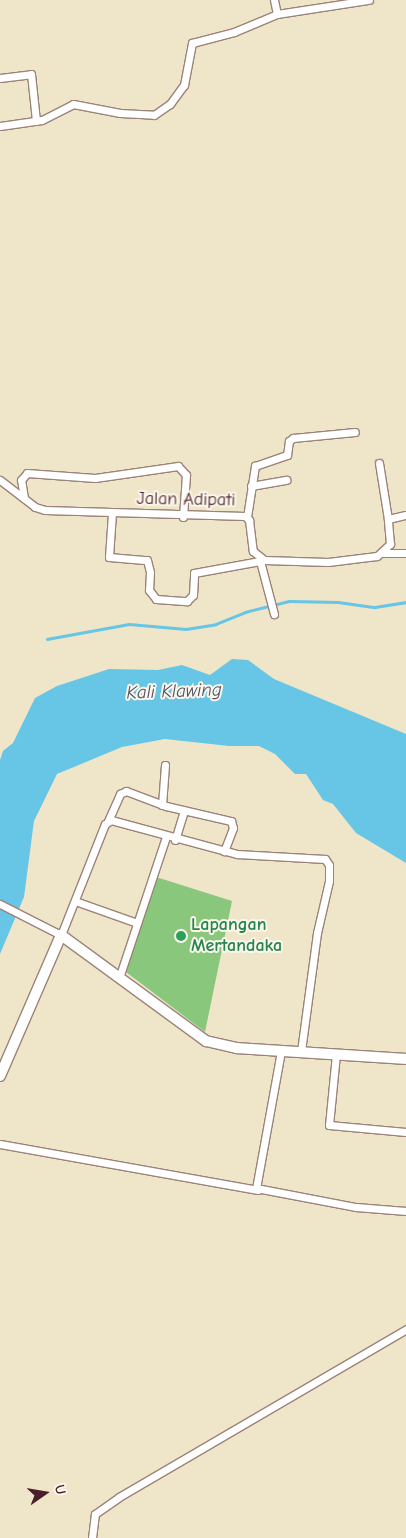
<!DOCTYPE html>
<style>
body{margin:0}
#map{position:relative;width:406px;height:1538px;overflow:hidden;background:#efe5c9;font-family:"Comic Neue",sans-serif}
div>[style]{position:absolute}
.green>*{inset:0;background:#89c77d}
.water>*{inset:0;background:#67c5e5}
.stream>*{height:2.5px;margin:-1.25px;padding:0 1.25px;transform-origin:1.25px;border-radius:1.25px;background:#67c5e5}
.roads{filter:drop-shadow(1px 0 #9c827a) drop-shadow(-1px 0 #9c827a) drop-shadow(0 1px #9c827a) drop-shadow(0 -1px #9c827a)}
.street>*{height:7px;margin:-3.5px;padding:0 3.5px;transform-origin:3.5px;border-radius:3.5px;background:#fff}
.secondary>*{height:10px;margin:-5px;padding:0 5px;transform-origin:5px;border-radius:5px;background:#fff}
.dots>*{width:14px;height:14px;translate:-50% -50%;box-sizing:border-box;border:2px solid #fbf7ec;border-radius:50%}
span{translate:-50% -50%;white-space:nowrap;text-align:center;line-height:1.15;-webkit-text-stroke:4px #fbf7ec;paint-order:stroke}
.street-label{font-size:18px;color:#4a1f2b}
.leisure-label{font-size:18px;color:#27864d;font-weight:700}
.left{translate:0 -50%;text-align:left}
.water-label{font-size:19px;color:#535163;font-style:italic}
.north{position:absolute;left:20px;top:1468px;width:50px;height:50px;-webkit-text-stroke:4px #fbf7ec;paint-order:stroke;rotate:77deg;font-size:14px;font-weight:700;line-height:20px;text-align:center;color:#4a1f2b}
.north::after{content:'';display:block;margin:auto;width:18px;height:22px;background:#4a1f2b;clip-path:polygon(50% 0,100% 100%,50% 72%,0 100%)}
</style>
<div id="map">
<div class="green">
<div style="clip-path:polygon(156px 877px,232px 901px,205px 1032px,126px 972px)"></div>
</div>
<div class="water">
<div style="clip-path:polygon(232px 659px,248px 660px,274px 679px,406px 734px,406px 863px,356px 833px,333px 804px,323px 800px,306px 774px,295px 774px,275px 754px,259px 746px,229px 746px,165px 739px,122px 747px,57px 774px,34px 821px,24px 897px,0 954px,0 760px,3px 751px,13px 743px,35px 698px,57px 686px,109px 669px,158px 670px,182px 665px,210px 675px)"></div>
</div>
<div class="stream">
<div style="left:47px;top:639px;width:83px;rotate:-10.4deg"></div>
<div style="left:129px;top:624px;width:57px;rotate:5deg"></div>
<div style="left:186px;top:629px;width:30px;rotate:-9deg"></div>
<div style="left:216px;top:624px;width:31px;rotate:-22deg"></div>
<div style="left:245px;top:612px;width:45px;rotate:-14deg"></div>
<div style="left:289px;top:601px;width:49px;rotate:1.2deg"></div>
<div style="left:338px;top:602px;width:37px;rotate:8deg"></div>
<div style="left:375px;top:607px;width:31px;rotate:-9deg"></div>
</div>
<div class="roads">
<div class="street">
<div style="left:274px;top:0;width:14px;rotate:78deg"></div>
<div style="left:0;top:78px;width:31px;rotate:-7deg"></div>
<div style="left:31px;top:74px;width:47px;rotate:83.9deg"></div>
<div style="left:0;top:126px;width:42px;rotate:-8.1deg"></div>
<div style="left:42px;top:120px;width:35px;rotate:-27deg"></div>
<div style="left:73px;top:104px;width:48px;rotate:10.8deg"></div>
<div style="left:120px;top:113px;width:34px;rotate:3deg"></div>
<div style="left:154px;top:115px;width:19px;rotate:-35deg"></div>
<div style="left:170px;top:104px;width:24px;rotate:-54deg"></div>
<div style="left:184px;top:85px;width:43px;rotate:-79.2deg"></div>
<div style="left:192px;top:43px;width:43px;rotate:-14.7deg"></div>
<div style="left:234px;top:32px;width:47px;rotate:-22.7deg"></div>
<div style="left:277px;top:14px;width:93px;rotate:-8.7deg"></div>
<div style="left:379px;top:463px;width:57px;rotate:80.9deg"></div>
<div style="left:0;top:480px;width:44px;rotate:37.6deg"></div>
<div style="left:35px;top:507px;width:10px;rotate:17deg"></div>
<div style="left:45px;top:510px;width:200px;rotate:1.7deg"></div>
<div style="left:245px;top:516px;width:6px;rotate:45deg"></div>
<div style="left:249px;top:520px;width:31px;rotate:83deg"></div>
<div style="left:253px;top:551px;width:14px;rotate:39deg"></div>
<div style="left:264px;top:560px;width:64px;rotate:1.8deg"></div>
<div style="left:328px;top:562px;width:49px;rotate:-7deg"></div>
<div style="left:377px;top:556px;width:18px;rotate:-43deg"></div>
<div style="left:390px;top:544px;width:25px;rotate:-95deg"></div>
<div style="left:388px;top:519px;width:18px;rotate:-13deg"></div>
<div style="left:251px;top:486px;width:36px;rotate:-10deg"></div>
<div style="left:24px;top:498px;width:18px;rotate:-99deg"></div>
<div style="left:21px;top:480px;width:9px;rotate:-49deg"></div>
<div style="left:27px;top:473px;width:68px;rotate:4.2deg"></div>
<div style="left:95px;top:478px;width:84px;rotate:-8.2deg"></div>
<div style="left:178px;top:466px;width:12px;rotate:48deg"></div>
<div style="left:186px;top:475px;width:42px;rotate:94.1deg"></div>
<div style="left:112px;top:513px;width:44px;rotate:93.9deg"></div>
<div style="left:109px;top:557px;width:38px;rotate:5deg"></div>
<div style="left:147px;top:560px;width:12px;rotate:76deg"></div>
<div style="left:150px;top:572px;width:18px;rotate:93deg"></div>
<div style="left:149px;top:590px;width:11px;rotate:52deg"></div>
<div style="left:156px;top:599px;width:31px;rotate:4deg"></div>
<div style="left:187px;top:601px;width:8px;rotate:-45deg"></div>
<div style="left:193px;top:595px;width:22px;rotate:-87deg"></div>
<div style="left:194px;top:573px;width:67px;rotate:-10.3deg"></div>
<div style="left:247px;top:517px;width:52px;rotate:-81.1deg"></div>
<div style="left:255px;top:466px;width:34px;rotate:-19deg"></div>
<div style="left:287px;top:455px;width:14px;rotate:-82deg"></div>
<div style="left:289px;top:441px;width:5px;rotate:-37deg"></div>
<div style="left:293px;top:438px;width:62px;rotate:-5.5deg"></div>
<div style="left:383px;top:553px;width:23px"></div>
<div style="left:263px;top:560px;width:3px;rotate:162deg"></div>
<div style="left:260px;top:561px;width:55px;rotate:75.2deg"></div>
<div style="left:162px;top:805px;width:40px;rotate:-85.7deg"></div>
<div style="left:108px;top:821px;width:30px;rotate:-66deg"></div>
<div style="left:120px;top:794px;width:7px;rotate:-27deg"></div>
<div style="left:126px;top:791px;width:43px;rotate:20.6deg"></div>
<div style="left:166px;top:806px;width:67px;rotate:13deg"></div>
<div style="left:231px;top:821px;width:7px;rotate:74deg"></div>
<div style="left:233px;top:828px;width:25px;rotate:111deg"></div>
<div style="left:175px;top:840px;width:31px;rotate:-73deg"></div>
<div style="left:75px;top:901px;width:66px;rotate:19.5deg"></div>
<div style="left:0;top:904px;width:68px;rotate:26.9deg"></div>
<div style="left:61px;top:935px;width:119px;rotate:-68.4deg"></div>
<div style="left:105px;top:824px;width:7px;rotate:-34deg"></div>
<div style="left:111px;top:820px;width:131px;rotate:15.1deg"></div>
<div style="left:237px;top:854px;width:88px;rotate:3.3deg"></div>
<div style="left:325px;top:859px;width:7px;rotate:56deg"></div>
<div style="left:329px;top:865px;width:16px;rotate:90deg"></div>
<div style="left:329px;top:881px;width:53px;rotate:103deg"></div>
<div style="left:317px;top:933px;width:120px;rotate:97.7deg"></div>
<div style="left:119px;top:978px;width:149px;rotate:-71.6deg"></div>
<div style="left:281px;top:1051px;width:139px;rotate:100.3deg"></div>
<div style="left:256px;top:1188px;width:102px;rotate:10.8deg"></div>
<div style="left:356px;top:1207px;width:50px;rotate:4.6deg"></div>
<div style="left:336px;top:1054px;width:71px;rotate:95.6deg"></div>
<div style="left:329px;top:1125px;width:77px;rotate:5.2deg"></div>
<div style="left:0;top:1144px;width:262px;rotate:10.1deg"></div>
<div style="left:92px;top:1538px;width:24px;rotate:-83deg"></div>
<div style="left:95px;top:1514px;width:29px;rotate:-35deg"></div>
<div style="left:119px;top:1497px;width:333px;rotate:-30.3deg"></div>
</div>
<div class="secondary">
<div style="left:0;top:1076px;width:154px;rotate:-66.6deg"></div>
<div style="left:61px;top:935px;width:180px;rotate:36.2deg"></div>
<div style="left:206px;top:1041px;width:32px;rotate:13deg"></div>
<div style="left:237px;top:1048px;width:169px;rotate:3.7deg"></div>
</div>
</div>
<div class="dots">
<div style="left:181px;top:936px;background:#2e9e5b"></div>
</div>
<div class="street-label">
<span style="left:186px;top:500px;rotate:1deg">Jalan Adipati</span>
</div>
<div class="leisure-label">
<span class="left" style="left:191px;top:936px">Lapangan<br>Mertandaka</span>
</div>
<div class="water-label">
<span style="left:174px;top:692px;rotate:-2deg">Kali Klawing</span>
</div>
<div class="north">U</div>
</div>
